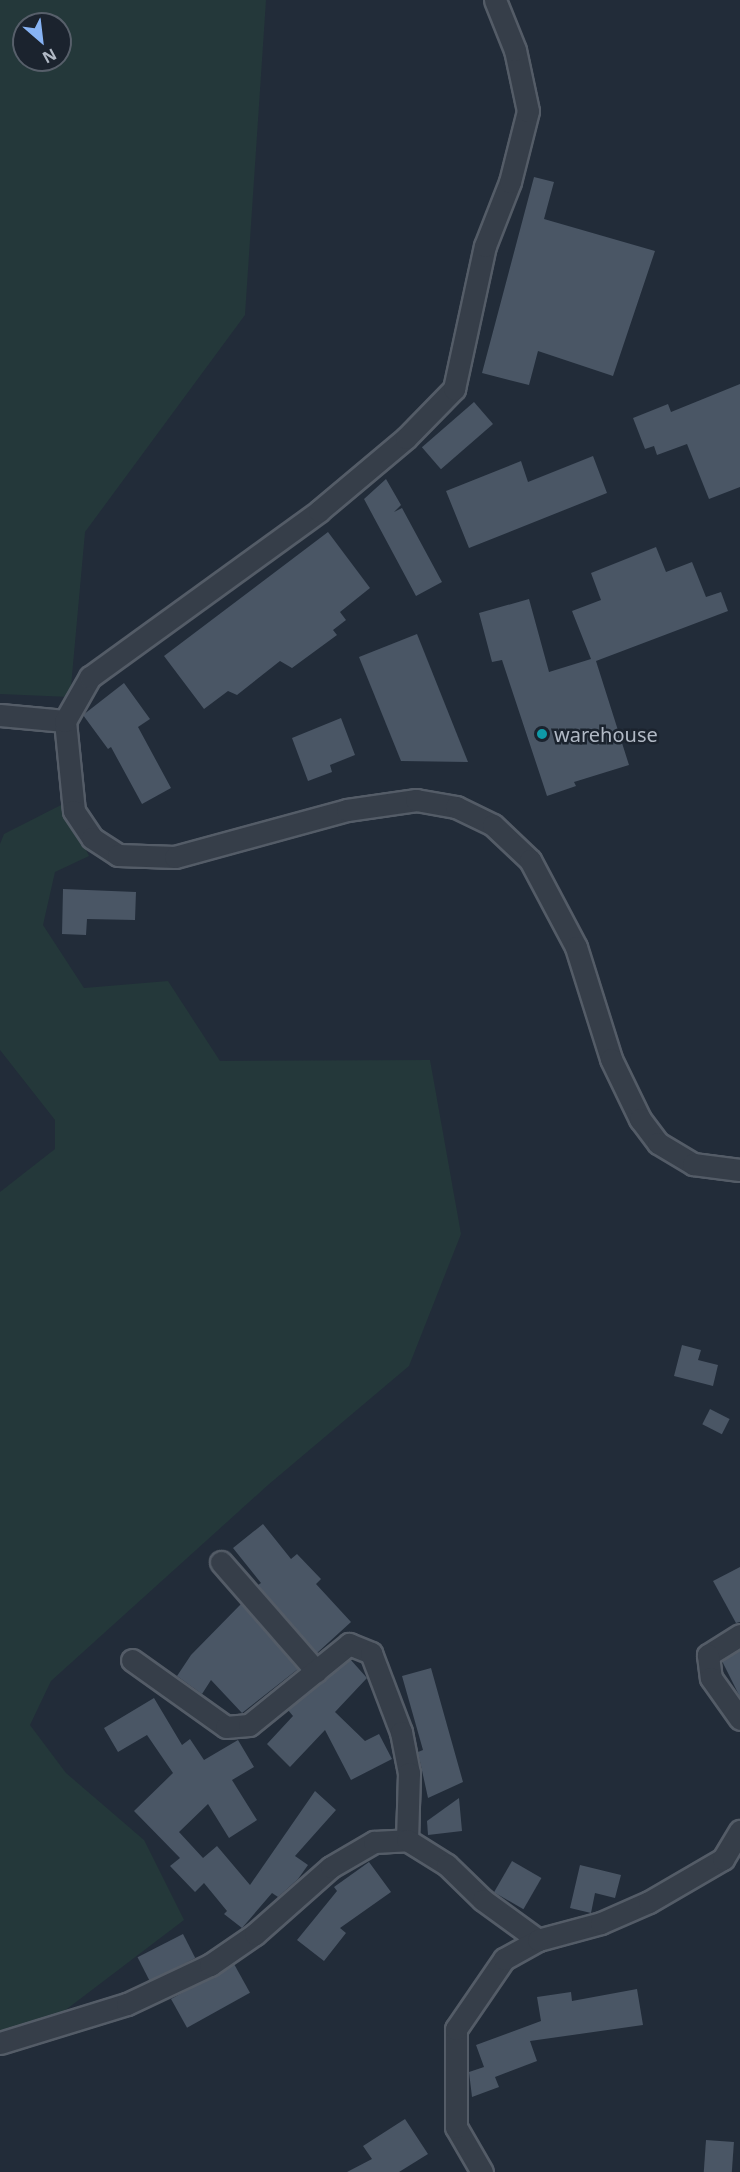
<!DOCTYPE html>
<style>
body{margin:0}
#map{position:relative;width:740px;height:2172px;overflow:hidden;background:#222c39;font-family:"Noto Sans",sans-serif}
div>[style]{position:absolute}
.green>*{inset:0;background:#24383a}
.building>*{inset:0;background:#4a5665;transform-origin:0 0}
.roads{filter:drop-shadow(2px 0 #545c67) drop-shadow(-2px 0 #545c67) drop-shadow(0 2px #545c67) drop-shadow(0 -2px #545c67)}
.street>*{height:21px;margin:-10.5px;padding:0 10.5px;transform-origin:10.5px;border-radius:10.5px;background:#363e49}
.dots>*{width:16px;height:16px;translate:-50% -50%;box-sizing:border-box;border:3px solid #1b232e;border-radius:50%}
span{translate:-50% -50%;white-space:nowrap;text-align:center;line-height:1.15;-webkit-text-stroke:5px #1b232e;paint-order:stroke}
.poi-label{font-size:20px;color:#b1b9c5}
.left{translate:0 -50%;text-align:left}
.north{position:absolute;left:12px;top:12px;width:60px;height:60px;box-sizing:border-box;background:#1b232e;border:2px solid #575f6a;border-radius:50%;rotate:152deg;font-size:16px;font-weight:700;line-height:24px;text-align:center;color:#b1b9c5}
.north::after{content:'';display:block;margin:auto;width:21px;height:27px;background:#87b3f4;clip-path:polygon(50% 0,100% 100%,50% 72%,0 100%)}
</style>
<div id="map">
<div class="green">
<div style="clip-path:polygon(evenodd,0 0,266px 0,245px 315px,85px 532px,70px 697px,0 694px,0 0,24px 24px,60px 24px,60px 60px,24px 60px,24px 24px)"></div>
<div style="clip-path:polygon(63px 804px,89px 856px,55px 872px,43px 925px,84px 988px,168px 981px,220px 1061px,430px 1060px,461px 1234px,409px 1366px,268px 1485px,51px 1681px,30px 1725px,66px 1773px,144px 1840px,184px 1920px,55px 2018px,0 2053px,0 1192px,55px 1149px,55px 1120px,0 1050px,0 844px,4px 834px)"></div>
</div>
<div class="building">
<div style="clip-path:polygon(534px 177px,554px 182px,544px 219px,655px 251px,613px 376px,538px 351px,529px 385px,482px 373px)"></div>
<div style="clip-path:polygon(740px 384px,740px 487px,709px 499px,687px 444px,657px 455px,654px 446px,645px 449px,633px 418px,668px 404px,671px 412px)"></div>
<div style="left:474px;top:402px;width:29px;height:69px;rotate:49deg"></div>
<div style="clip-path:polygon(593px 456px,607px 493px,469px 548px,446px 491px,521px 461px,528px 482px)"></div>
<div style="clip-path:polygon(386px 479px,401px 505px,394px 512px,402px 508px,442px 582px,416px 596px,364px 499px)"></div>
<div style="clip-path:polygon(328px 532px,370px 588px,340px 612px,346px 620px,333px 630px,337px 635px,292px 668px,280px 661px,237px 695px,228px 691px,204px 709px,164px 656px)"></div>
<div style="clip-path:polygon(656px 547px,666px 572px,692px 562px,706px 597px,721px 592px,728px 611px,596px 661px,629px 765px,574px 782px,576px 786px,547px 796px,502px 660px,492px 662px,479px 613px,529px 599px,549px 672px,591px 659px,572px 611px,601px 600px,591px 573px)"></div>
<div style="clip-path:polygon(417px 634px,468px 762px,401px 761px,359px 657px)"></div>
<div style="clip-path:polygon(124px 683px,150px 719px,138px 727px,171px 788px,142px 804px,111px 747px,108px 749px,83px 715px)"></div>
<div style="clip-path:polygon(341px 718px,355px 755px,330px 765px,332px 772px,308px 781px,292px 738px)"></div>
<div style="clip-path:polygon(63px 889px,136px 892px,135px 920px,87px 919px,86px 935px,62px 934px)"></div>
<div style="clip-path:polygon(682px 1345px,701px 1350px,698px 1360px,718px 1365px,713px 1386px,674px 1376px)"></div>
<div style="left:710px;top:1409px;width:22px;height:17px;rotate:27deg"></div>
<div style="clip-path:polygon(263px 1524px,291px 1559px,297px 1554px,321px 1579px,316px 1584px,351px 1622px,317px 1653px,258px 1585px,261px 1583px,233px 1548px)"></div>
<div style="clip-path:polygon(740px 1567px,740px 1622px,736px 1623px,713px 1581px)"></div>
<div style="clip-path:polygon(241px 1604px,298px 1669px,242px 1713px,211px 1680px,202px 1694px,177px 1676px,191px 1655px)"></div>
<div style="clip-path:polygon(740px 1650px,740px 1697px,722px 1661px)"></div>
<div style="clip-path:polygon(350px 1659px,367px 1678px,335px 1712px,365px 1741px,379px 1734px,392px 1759px,351px 1780px,325px 1730px,290px 1767px,267px 1744px,293px 1716px,288px 1710px)"></div>
<div style="clip-path:polygon(431px 1668px,463px 1782px,428px 1798px,418px 1752px,423px 1750px,402px 1676px)"></div>
<div style="clip-path:polygon(154px 1698px,182px 1745px,190px 1739px,204px 1760px,238px 1740px,254px 1767px,232px 1780px,257px 1820px,229px 1838px,208px 1804px,179px 1832px,203px 1858px,217px 1846px,250px 1885px,315px 1791px,336px 1810px,295px 1856px,308px 1865px,298px 1879px,278px 1897px,272px 1893px,242px 1928px,224px 1914px,227px 1911px,204px 1883px,195px 1892px,170px 1866px,180px 1858px,134px 1811px,173px 1773px,147px 1735px,118px 1752px,104px 1728px)"></div>
<div style="clip-path:polygon(459px 1798px,462px 1831px,428px 1835px,427px 1821px)"></div>
<div style="left:512px;top:1861px;width:34px;height:36px;rotate:30deg"></div>
<div style="clip-path:polygon(369px 1862px,391px 1892px,340px 1928px,346px 1933px,324px 1961px,297px 1940px,337px 1891px,334px 1887px)"></div>
<div style="clip-path:polygon(580px 1865px,621px 1875px,615px 1898px,595px 1893px,591px 1913px,570px 1908px)"></div>
<div style="left:183px;top:1934px;width:27px;height:51px;rotate:63deg"></div>
<div style="left:234px;top:1964px;width:33px;height:72px;rotate:61deg"></div>
<div style="clip-path:polygon(637px 1989px,643px 2025px,530px 2041px,537px 2061px,495px 2077px,499px 2087px,472px 2097px,469px 2072px,484px 2067px,476px 2045px,541px 2021px,537px 1997px,571px 1992px,572px 2001px)"></div>
<div style="clip-path:polygon(405px 2119px,428px 2154px,399px 2172px,347px 2172px,372px 2159px,363px 2146px)"></div>
<div style="left:706px;top:2140px;width:28px;height:32px;rotate:4deg"></div>
</div>
<div class="roads">
<div class="street">
<div style="left:0;top:715px;width:65px;rotate:5.3deg"></div>
<div style="left:65px;top:721px;width:90px;rotate:84.3deg"></div>
<div style="left:74px;top:811px;width:32px;rotate:56deg"></div>
<div style="left:92px;top:838px;width:31px;rotate:33deg"></div>
<div style="left:118px;top:855px;width:57px;rotate:2deg"></div>
<div style="left:175px;top:857px;width:178px;rotate:-15.3deg"></div>
<div style="left:347px;top:810px;width:70px;rotate:-8.2deg"></div>
<div style="left:416px;top:800px;width:41px;rotate:9.9deg"></div>
<div style="left:456px;top:807px;width:41px;rotate:25.9deg"></div>
<div style="left:493px;top:825px;width:51px;rotate:43.4deg"></div>
<div style="left:530px;top:860px;width:98px;rotate:62.1deg"></div>
<div style="left:576px;top:947px;width:117px;rotate:72.6deg"></div>
<div style="left:611px;top:1059px;width:67px;rotate:64.2deg"></div>
<div style="left:640px;top:1119px;width:30px;rotate:53deg"></div>
<div style="left:658px;top:1143px;width:41px;rotate:31deg"></div>
<div style="left:693px;top:1164px;width:47px;rotate:7.3deg"></div>
<div style="left:65px;top:721px;width:51px;rotate:-60.4deg"></div>
<div style="left:90px;top:677px;width:283px;rotate:-35.9deg"></div>
<div style="left:319px;top:511px;width:114px;rotate:-40deg"></div>
<div style="left:406px;top:438px;width:69px;rotate:-45.6deg"></div>
<div style="left:454px;top:389px;width:146px;rotate:-77.8deg"></div>
<div style="left:485px;top:246px;width:69px;rotate:-68.7deg"></div>
<div style="left:510px;top:182px;width:73px;rotate:-75.8deg"></div>
<div style="left:528px;top:111px;width:62px;rotate:-102deg"></div>
<div style="left:515px;top:50px;width:54px;rotate:-111.8deg"></div>
<div style="left:221px;top:1562px;width:145px;rotate:48.9deg"></div>
<div style="left:740px;top:1635px;width:38px;rotate:148deg"></div>
<div style="left:708px;top:1655px;width:23px;rotate:83deg"></div>
<div style="left:711px;top:1678px;width:50px;rotate:54.7deg"></div>
<div style="left:132px;top:1660px;width:115px;rotate:35.5deg"></div>
<div style="left:226px;top:1727px;width:23px;rotate:-5deg"></div>
<div style="left:249px;top:1725px;width:129px;rotate:-39deg"></div>
<div style="left:349px;top:1644px;width:24px;rotate:22deg"></div>
<div style="left:371px;top:1653px;width:85px;rotate:69.2deg"></div>
<div style="left:401px;top:1732px;width:42px;rotate:79deg"></div>
<div style="left:409px;top:1773px;width:67px;rotate:91.7deg"></div>
<div style="left:0;top:2043px;width:133px;rotate:-17.1deg"></div>
<div style="left:127px;top:2004px;width:92px;rotate:-25.2deg"></div>
<div style="left:210px;top:1965px;width:55px;rotate:-34.6deg"></div>
<div style="left:255px;top:1934px;width:101px;rotate:-41.4deg"></div>
<div style="left:331px;top:1867px;width:50px;rotate:-30.2deg"></div>
<div style="left:374px;top:1842px;width:33px;rotate:-3deg"></div>
<div style="left:407px;top:1840px;width:47px;rotate:32deg"></div>
<div style="left:447px;top:1865px;width:50px;rotate:44.2deg"></div>
<div style="left:483px;top:1900px;width:68px;rotate:36deg"></div>
<div style="left:482px;top:2172px;width:52px;rotate:-120deg"></div>
<div style="left:456px;top:2127px;width:98px;rotate:-90deg"></div>
<div style="left:456px;top:2029px;width:85px;rotate:-55.6deg"></div>
<div style="left:504px;top:1959px;width:39px;rotate:-29deg"></div>
<div style="left:538px;top:1940px;width:65px;rotate:-15.1deg"></div>
<div style="left:601px;top:1923px;width:52px;rotate:-23.6deg"></div>
<div style="left:649px;top:1902px;width:86px;rotate:-30.2deg"></div>
<div style="left:723px;top:1859px;width:33px;rotate:-59deg"></div>
</div>
</div>
<div class="dots">
<div style="left:542px;top:734px;background:#0f9aa8"></div>
</div>
<div class="poi-label">
<span class="left" style="left:554px;top:734px">warehouse</span>
</div>
<div class="north">N</div>
</div>
